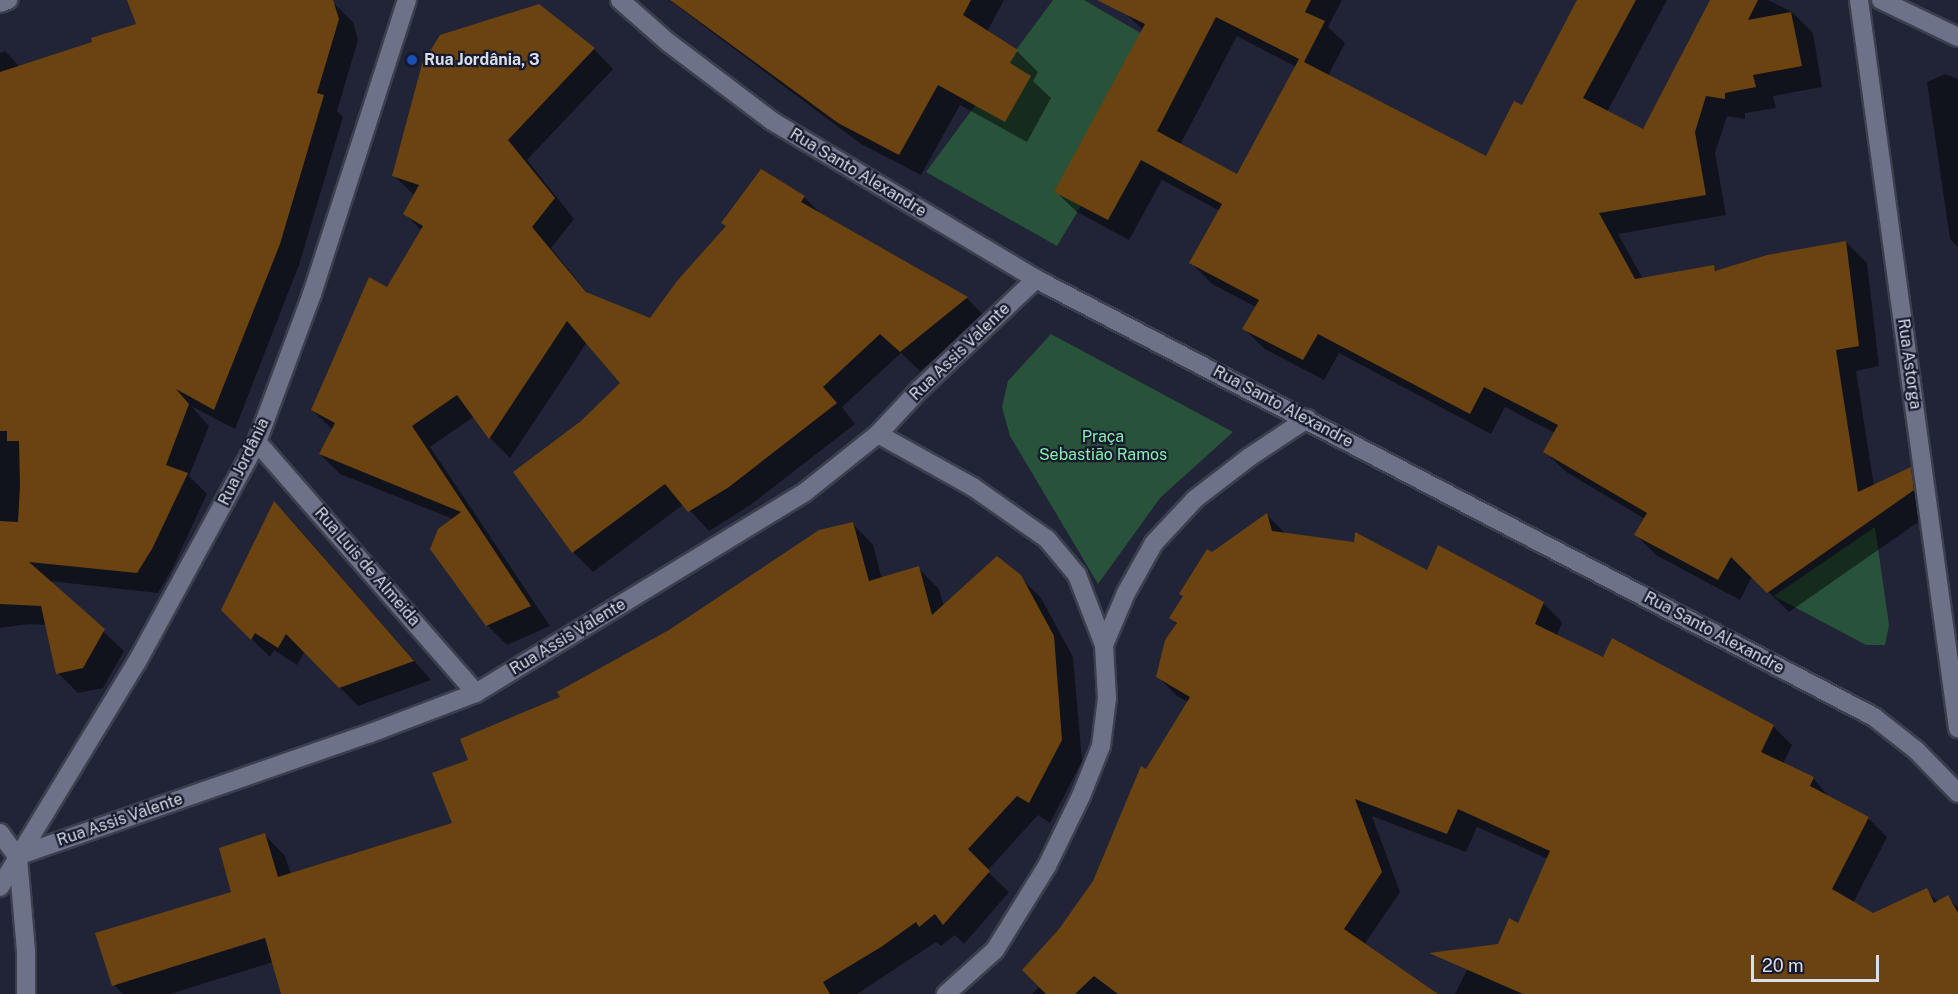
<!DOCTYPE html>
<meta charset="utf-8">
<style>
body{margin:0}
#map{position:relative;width:1958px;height:994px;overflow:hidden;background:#202436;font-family:"Public Sans",sans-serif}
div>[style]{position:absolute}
.green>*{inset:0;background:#285239}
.shadow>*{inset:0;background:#0007}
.building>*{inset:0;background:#6a4311}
.roads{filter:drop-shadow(2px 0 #3c3f4e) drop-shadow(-2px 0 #3c3f4e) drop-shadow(0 2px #3c3f4e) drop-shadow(0 -2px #3c3f4e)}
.minor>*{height:18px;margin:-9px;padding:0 9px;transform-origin:9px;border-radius:9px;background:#6d7288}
.dots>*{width:16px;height:16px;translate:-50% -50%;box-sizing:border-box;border:3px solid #171a2c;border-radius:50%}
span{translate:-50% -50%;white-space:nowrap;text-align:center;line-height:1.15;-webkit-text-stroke:4.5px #171a2c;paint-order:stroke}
.poi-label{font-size:16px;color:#dadeea;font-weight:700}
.left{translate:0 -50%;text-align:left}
.street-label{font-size:16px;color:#dadeea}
.park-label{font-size:16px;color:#87eeae}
.scale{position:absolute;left:1751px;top:955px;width:128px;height:27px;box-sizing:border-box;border:3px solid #dadeea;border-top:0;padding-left:8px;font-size:18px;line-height:21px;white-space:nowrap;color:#dadeea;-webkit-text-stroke:4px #171a2c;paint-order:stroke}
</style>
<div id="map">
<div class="green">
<div style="clip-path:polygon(1053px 0,1084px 0,1173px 52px,1057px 246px,926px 172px)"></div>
<div style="clip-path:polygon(1051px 334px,1233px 432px,1160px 498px,1098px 584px,1010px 436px,1002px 407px,1008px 381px)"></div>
<div style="clip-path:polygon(1875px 527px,1889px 625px,1885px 645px,1866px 645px,1774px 596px)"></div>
</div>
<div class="shadow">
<div style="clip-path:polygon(135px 0,330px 0,353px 22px,358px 40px,337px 111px,343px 117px,299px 265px,235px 429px,191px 406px,209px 426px,189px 476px,207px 494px,172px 569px,158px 593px,49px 581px,124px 651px,103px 688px,78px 693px,58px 673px,47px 625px,29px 624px,0 628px,0 53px,5px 51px,20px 67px,94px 43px,138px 25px)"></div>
<div style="clip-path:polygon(669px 0,1004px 0,987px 32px,1017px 51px,1038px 72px,1033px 81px,1051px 98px,1027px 142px,960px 105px,921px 175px,861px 144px)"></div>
<div style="clip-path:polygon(evenodd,1134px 0,1342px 0,1328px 27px,1345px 43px,1328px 76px,1486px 158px,1523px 107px,1578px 0,1667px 0,1607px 112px,1644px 131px,1712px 0,1768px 0,1792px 12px,1813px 33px,1822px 87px,1773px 96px,1776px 108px,1745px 113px,1745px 119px,1727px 116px,1715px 153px,1726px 215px,1618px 234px,1643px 279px,1713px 267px,1718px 272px,1846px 242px,1867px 263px,1879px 366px,1856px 371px,1874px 486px,1911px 468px,1931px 489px,1934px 511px,1789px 612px,1752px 576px,1740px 600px,1656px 555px,1635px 534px,1645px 519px,1566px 472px,1545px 452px,1555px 433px,1505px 407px,1491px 434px,1339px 353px,1324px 380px,1265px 349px,1244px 329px,1256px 307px,1212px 284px,1191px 263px,1220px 211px,1162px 180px,1129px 240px,1077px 212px,1056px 192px,1143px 30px,1126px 14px,1134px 0,1237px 36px,1296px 67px,1238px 176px,1180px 145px,1237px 36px)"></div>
<div style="clip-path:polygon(594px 49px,613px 69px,527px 160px,574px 219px,551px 248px,590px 296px,651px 320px,727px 227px,761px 171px,805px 198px,824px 217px,967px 298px,986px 318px,920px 371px,901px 353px,842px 407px,855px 424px,749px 506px,709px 531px,684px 504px,593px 572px,573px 552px,582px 422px,622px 383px,587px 342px,510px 458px,490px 438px,475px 416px,430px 447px,550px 626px,507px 645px,487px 625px,453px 519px,340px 474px,320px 454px,333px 430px,312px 410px,422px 231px,405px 214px,415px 196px,394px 176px)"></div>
<div style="clip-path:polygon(1945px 74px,1958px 79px,1958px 247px,1950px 239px,1927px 82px)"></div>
<div style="clip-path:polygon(274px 503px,292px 521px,431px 680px,358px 706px,305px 651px,297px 665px,274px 650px,270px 657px,222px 610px)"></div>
<div style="clip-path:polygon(1267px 515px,1285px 533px,1543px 603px,1562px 622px,1557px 635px,1604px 659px,1773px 726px,1792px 745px,1783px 764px,1813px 778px,1831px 799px,1868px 818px,1887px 837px,1853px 903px,1873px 914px,1926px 890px,1938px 902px,1947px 897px,1958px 908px,1958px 994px,1455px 994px,1478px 948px,1499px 945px,1519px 925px,1548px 859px,1477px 827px,1466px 852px,1372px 816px,1400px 892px,1364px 945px,1432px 994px,1032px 994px,1040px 986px,1061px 930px,1094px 882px,1146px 771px,1188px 702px,1177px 696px,1158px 677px,1177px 625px,1171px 618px,1212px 554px)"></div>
<div style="clip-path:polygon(853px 524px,873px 545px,882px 579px,918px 568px,939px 589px,944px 607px,1020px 577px,1041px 598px,1073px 657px,1082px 761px,1050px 823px,1038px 815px,987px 871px,1009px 892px,964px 944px,955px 935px,941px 946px,936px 942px,857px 994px,283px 994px,273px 962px,170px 994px,123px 994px,114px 985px,233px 893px,265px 835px,285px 856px,291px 874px,454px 824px,470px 760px,562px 697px)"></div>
</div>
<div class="building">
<div style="clip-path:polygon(127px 0,333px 0,339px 19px,317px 93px,324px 95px,280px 244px,214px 410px,176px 389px,189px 404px,166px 465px,188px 473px,152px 549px,137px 573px,29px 562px,105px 629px,83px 668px,56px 674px,41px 606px,0 604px,0 521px,18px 522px,20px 485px,19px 441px,7px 441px,7px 431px,0 431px,0 72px,92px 42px,91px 38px,136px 24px)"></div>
<div style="clip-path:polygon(670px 0,971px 0,963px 15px,1018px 50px,1010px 63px,1031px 76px,1005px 122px,938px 85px,899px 155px,838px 123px)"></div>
<div style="clip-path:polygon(evenodd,1097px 0,1311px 0,1305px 12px,1325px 21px,1304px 62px,1486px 156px,1514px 101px,1522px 105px,1577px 0,1636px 0,1583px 98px,1643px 129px,1710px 0,1758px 0,1748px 20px,1791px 12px,1802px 66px,1753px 75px,1756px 87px,1725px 93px,1725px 99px,1706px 96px,1695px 132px,1706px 195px,1599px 213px,1635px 279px,1714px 265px,1715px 271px,1767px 255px,1846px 241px,1859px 346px,1836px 350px,1858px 492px,1911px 467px,1914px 490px,1767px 593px,1731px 557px,1718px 580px,1634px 535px,1647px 513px,1543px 452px,1558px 425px,1484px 387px,1470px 414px,1318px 334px,1303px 360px,1242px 329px,1259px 300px,1189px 263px,1222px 204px,1141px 160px,1108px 220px,1054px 192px,1145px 24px,1097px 0,1216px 17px,1299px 59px,1237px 174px,1157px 131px,1216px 17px)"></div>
<div style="clip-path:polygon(539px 4px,595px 48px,508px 140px,555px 198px,532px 227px,586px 292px,650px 318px,677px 281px,726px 226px,721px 223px,761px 169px,805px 196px,801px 202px,968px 297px,900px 352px,880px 334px,823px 387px,837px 403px,729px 487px,688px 512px,665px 484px,572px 553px,513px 472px,581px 421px,620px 383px,567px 321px,489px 439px,457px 395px,412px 426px,531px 606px,486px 626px,430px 549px,438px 529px,461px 512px,319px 454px,335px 423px,311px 410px,369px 277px,387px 287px,423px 226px,403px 214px,419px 185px,392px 176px,422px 64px,440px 35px)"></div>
<div style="clip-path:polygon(274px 501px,374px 615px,414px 661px,339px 688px,286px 634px,278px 648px,255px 633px,251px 640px,221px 610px)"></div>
<div style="clip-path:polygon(1267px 513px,1272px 531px,1354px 542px,1355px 532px,1427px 570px,1438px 545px,1544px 602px,1535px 624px,1603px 657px,1612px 638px,1774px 725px,1761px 752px,1814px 777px,1810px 786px,1869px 817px,1832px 889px,1873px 913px,1927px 888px,1934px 903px,1948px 895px,1958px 913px,1958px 994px,1523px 994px,1429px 953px,1498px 944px,1509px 918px,1518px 923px,1550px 851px,1458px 809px,1447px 834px,1355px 799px,1382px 872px,1344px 929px,1438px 994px,1118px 994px,1094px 976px,1075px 994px,1046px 994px,1022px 970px,1059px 929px,1093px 881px,1141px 766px,1146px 769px,1190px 697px,1156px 677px,1165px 640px,1177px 623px,1169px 618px,1183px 596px,1179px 594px,1207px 549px,1212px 552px)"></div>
<div style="clip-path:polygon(853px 522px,869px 581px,919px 566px,932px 615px,997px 556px,1021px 575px,1054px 636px,1062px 740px,1029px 803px,1017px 796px,968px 849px,990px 871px,943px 925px,935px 914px,919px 927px,916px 922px,881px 947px,823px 982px,830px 994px,281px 994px,265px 938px,112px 986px,95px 933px,231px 892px,219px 848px,265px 833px,278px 877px,452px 823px,432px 773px,468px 760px,460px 739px,560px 697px,557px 692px,669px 630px,819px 530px)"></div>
</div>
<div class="roads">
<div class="minor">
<div style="left:620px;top:0;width:65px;rotate:41.3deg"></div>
<div style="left:669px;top:43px;width:129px;rotate:37.1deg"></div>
<div style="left:772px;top:121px;width:308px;rotate:30.9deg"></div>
<div style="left:1036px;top:279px;width:946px;rotate:27.59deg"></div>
<div style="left:1874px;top:717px;width:53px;rotate:38.2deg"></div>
<div style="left:1916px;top:750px;width:60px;rotate:45.7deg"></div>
<div style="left:1859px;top:0;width:735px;rotate:82.26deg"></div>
<div style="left:1881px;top:0;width:85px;rotate:25.7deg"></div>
<div style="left:0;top:3px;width:9px;rotate:-21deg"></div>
<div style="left:878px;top:434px;width:109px;rotate:29.2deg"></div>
<div style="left:973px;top:487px;width:90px;rotate:35.1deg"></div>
<div style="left:1047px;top:539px;width:47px;rotate:50.2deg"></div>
<div style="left:1077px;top:575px;width:75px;rotate:68.9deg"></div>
<div style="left:1104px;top:645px;width:53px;rotate:86.8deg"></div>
<div style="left:1107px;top:698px;width:48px;rotate:97.1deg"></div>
<div style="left:1101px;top:746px;width:54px;rotate:111.8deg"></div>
<div style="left:1081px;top:796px;width:78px;rotate:115.9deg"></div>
<div style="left:1047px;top:866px;width:99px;rotate:121.8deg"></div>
<div style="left:995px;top:950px;width:66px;rotate:138.1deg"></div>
<div style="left:257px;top:442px;width:333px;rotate:48.9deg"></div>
<div style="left:1104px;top:645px;width:56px;rotate:-67.1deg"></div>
<div style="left:1126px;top:593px;width:57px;rotate:-60.8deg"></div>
<div style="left:1154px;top:543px;width:60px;rotate:-47deg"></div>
<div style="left:1195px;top:499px;width:67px;rotate:-37.7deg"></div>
<div style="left:1248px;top:458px;width:71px;rotate:-33.5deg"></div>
<div style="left:0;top:833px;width:31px;rotate:54deg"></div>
<div style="left:20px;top:855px;width:372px;rotate:-19.2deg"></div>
<div style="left:371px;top:733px;width:112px;rotate:-20.9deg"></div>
<div style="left:476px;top:693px;width:384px;rotate:-31.4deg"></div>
<div style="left:804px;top:493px;width:95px;rotate:-38.6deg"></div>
<div style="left:878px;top:434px;width:62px;rotate:-47deg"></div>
<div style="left:920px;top:389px;width:160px;rotate:-43.5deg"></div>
<div style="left:18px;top:858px;width:93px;rotate:85.1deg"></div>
<div style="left:26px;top:951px;width:43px;rotate:90deg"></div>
<div style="left:0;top:887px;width:263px;rotate:-58.7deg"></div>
<div style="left:137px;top:662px;width:251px;rotate:-61.4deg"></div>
<div style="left:257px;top:442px;width:158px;rotate:-69.6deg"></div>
<div style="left:312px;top:294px;width:309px;rotate:-72.1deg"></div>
</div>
</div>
<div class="dots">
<div style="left:412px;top:60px;background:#1a4fb4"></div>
</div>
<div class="poi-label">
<span class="left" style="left:424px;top:60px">Rua Jordânia, 3</span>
</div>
<div class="street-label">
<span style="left:858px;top:173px;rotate:31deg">Rua Santo Alexandre</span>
<span style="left:960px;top:352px;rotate:-44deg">Rua Assis Valente</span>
<span style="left:1909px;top:364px;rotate:82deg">Rua Astorga</span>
<span style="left:1283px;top:407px;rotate:28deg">Rua Santo Alexandre</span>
<span style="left:244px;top:462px;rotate:-64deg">Rua Jordânia</span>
<span style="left:367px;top:567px;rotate:49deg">Rua Luis de Almeida</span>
<span style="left:1714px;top:633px;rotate:28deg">Rua Santo Alexandre</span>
<span style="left:568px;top:637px;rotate:-31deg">Rua Assis Valente</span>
<span style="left:120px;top:820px;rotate:-19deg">Rua Assis Valente</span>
</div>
<div class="park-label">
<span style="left:1103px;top:446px">Praça<br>Sebastião Ramos</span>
</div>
<div class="scale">20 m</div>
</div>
